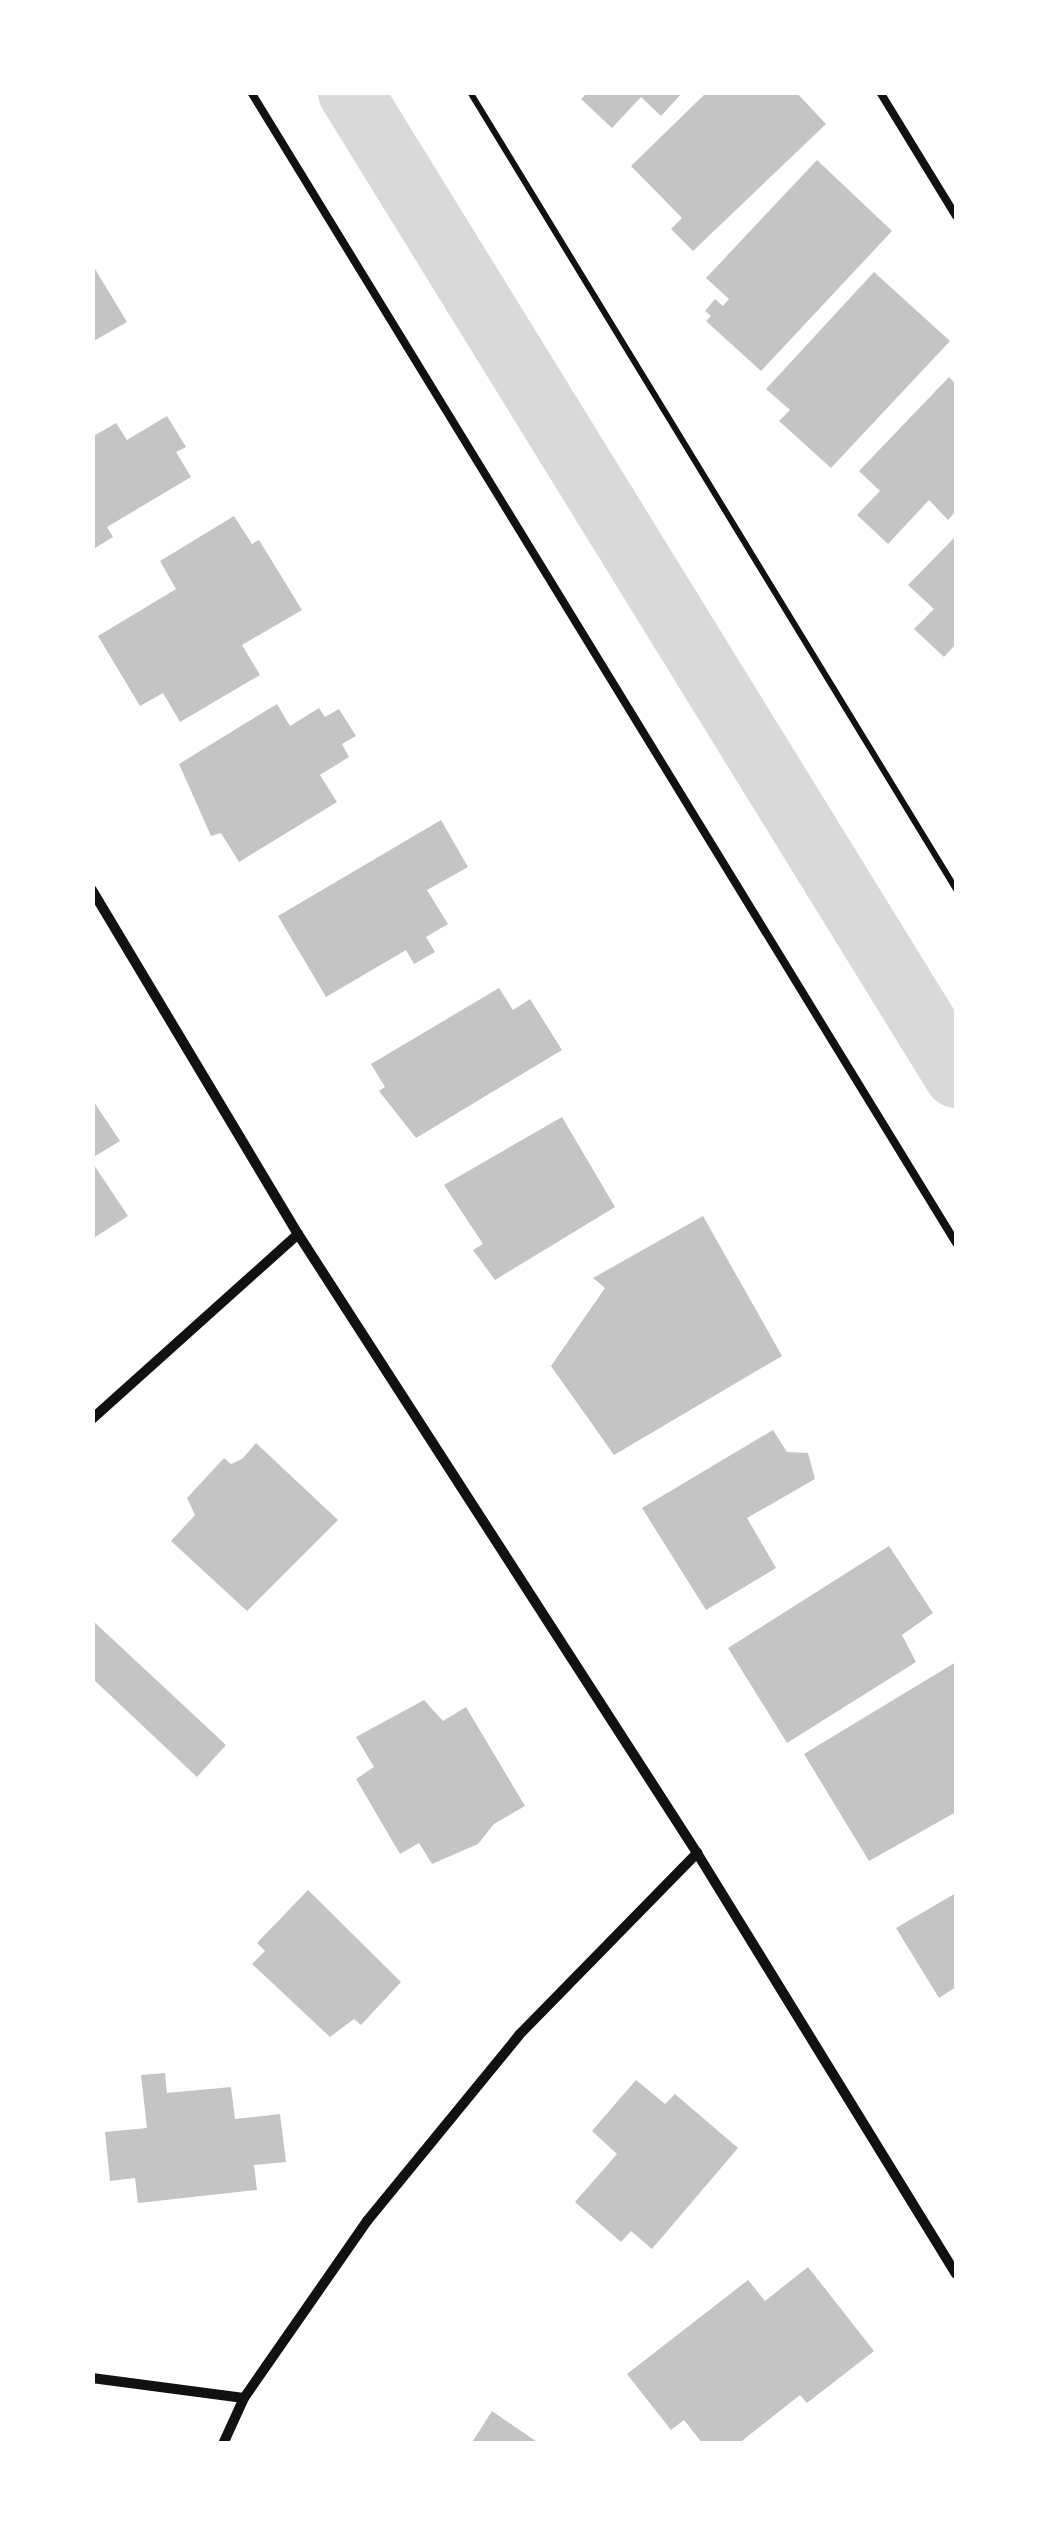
<!DOCTYPE html>
<style>
body{margin:0}
#map{position:relative;width:1049px;height:2536px;overflow:hidden;background:#fff;font-family:Roboto,sans-serif}
div>[style]{position:absolute}
.canal>*{height:65px;margin:-32.5px;padding:0 32.5px;transform-origin:32.5px;border-radius:32.5px;background:#d9d9d9}
.building>*{inset:0;background:#c4c4c4}
.path>*{height:6px;margin:-3px;padding:0 3px;transform-origin:3px;border-radius:3px;background:#111}
.service>*{height:8px;margin:-4px;padding:0 4px;transform-origin:4px;border-radius:4px;background:#111}
.minor>*{height:10px;margin:-5px;padding:0 5px;transform-origin:5px;border-radius:5px;background:#111}
span{translate:-50% -50%;white-space:nowrap;text-align:center;line-height:1.15;-webkit-text-stroke:10px #fff;paint-order:stroke}
.frame{position:absolute;inset:0;border:95px solid #fff;pointer-events:none}
</style>
<div id="map">
<div class="canal">
<div style="left:350px;top:92px;width:1155px;rotate:58.35deg"></div>
</div>
<div class="building">
<div style="clip-path:polygon(588px 92px,683px 92px,661px 116px,641px 97px,612px 128px,581px 99px)"></div>
<div style="clip-path:polygon(707px 92px,796px 92px,826px 124px,693px 251px,671px 229px,682px 218px,631px 166px)"></div>
<div style="clip-path:polygon(817px 160px,892px 231px,761px 371px,706px 321px,711px 316px,705px 311px,715px 299px,723px 306px,729px 299px,706px 278px)"></div>
<div style="clip-path:polygon(92px 264px,127px 322px,92px 342px)"></div>
<div style="clip-path:polygon(874px 272px,950px 341px,831px 468px,779px 421px,790px 410px,766px 389px)"></div>
<div style="clip-path:polygon(949px 377px,956px 384px,956px 511px,948px 520px,929px 500px,888px 544px,857px 515px,880px 491px,859px 471px)"></div>
<div style="clip-path:polygon(167px 416px,186px 447px,176px 452px,191px 477px,107px 527px,113px 537px,92px 550px,92px 437px,116px 423px,127px 440px)"></div>
<div style="clip-path:polygon(234px 516px,252px 544px,259px 540px,302px 610px,242px 645px,260px 675px,180px 722px,163px 693px,140px 706px,98px 636px,176px 589px,160px 561px)"></div>
<div style="clip-path:polygon(956px 536px,956px 644px,944px 657px,914px 629px,934px 609px,908px 585px)"></div>
<div style="clip-path:polygon(277px 704px,290px 726px,319px 708px,325px 717px,339px 709px,356px 736px,342px 744px,349px 757px,320px 775px,337px 802px,239px 862px,221px 833px,211px 836px,179px 764px)"></div>
<div style="clip-path:polygon(441px 820px,468px 867px,427px 890px,448px 924px,426px 937px,435px 952px,414px 964px,406px 950px,326px 997px,278px 916px)"></div>
<div style="clip-path:polygon(499px 988px,513px 1010px,530px 999px,562px 1050px,416px 1138px,379px 1091px,385px 1087px,371px 1064px)"></div>
<div style="clip-path:polygon(92px 1099px,120px 1141px,92px 1158px)"></div>
<div style="clip-path:polygon(562px 1117px,615px 1207px,495px 1280px,473px 1250px,483px 1244px,444px 1185px)"></div>
<div style="clip-path:polygon(92px 1162px,128px 1216px,92px 1239px)"></div>
<div style="clip-path:polygon(703px 1216px,782px 1356px,614px 1455px,551px 1366px,605px 1288px,593px 1278px)"></div>
<div style="clip-path:polygon(773px 1430px,787px 1452px,808px 1453px,815px 1479px,747px 1518px,776px 1568px,706px 1610px,642px 1508px)"></div>
<div style="clip-path:polygon(256px 1443px,338px 1520px,247px 1611px,171px 1541px,195px 1515px,187px 1498px,224px 1458px,231px 1464px,242px 1459px)"></div>
<div style="clip-path:polygon(889px 1546px,933px 1613px,902px 1635px,916px 1662px,787px 1743px,728px 1648px)"></div>
<div style="clip-path:polygon(92px 1620px,226px 1745px,197px 1777px,92px 1678px)"></div>
<div style="clip-path:polygon(956px 1662px,956px 1812px,869px 1861px,804px 1754px)"></div>
<div style="clip-path:polygon(424px 1700px,443px 1721px,466px 1707px,525px 1806px,494px 1824px,478px 1844px,432px 1864px,419px 1843px,400px 1854px,356px 1779px,374px 1767px,356px 1737px)"></div>
<div style="clip-path:polygon(308px 1890px,401px 1982px,361px 2025px,354px 2019px,330px 2037px,252px 1964px,265px 1951px,257px 1943px)"></div>
<div style="clip-path:polygon(956px 1893px,956px 1987px,939px 1998px,896px 1928px)"></div>
<div style="clip-path:polygon(165px 2073px,167px 2093px,231px 2087px,235px 2119px,280px 2114px,286px 2162px,254px 2165px,257px 2190px,138px 2203px,135px 2178px,110px 2181px,105px 2132px,147px 2128px,141px 2075px)"></div>
<div style="clip-path:polygon(636px 2080px,665px 2104px,675px 2094px,738px 2148px,652px 2249px,631px 2231px,621px 2242px,575px 2202px,617px 2154px,592px 2131px)"></div>
<div style="clip-path:polygon(808px 2267px,874px 2351px,807px 2403px,800px 2395px,738px 2444px,703px 2444px,684px 2420px,671px 2430px,627px 2374px,748px 2280px,765px 2301px)"></div>
<div style="clip-path:polygon(492px 2411px,540px 2444px,471px 2444px)"></div>
</div>
<div class="path">
<div style="left:470px;top:92px;width:933px;rotate:58.63deg"></div>
</div>
<div class="service">
<div style="left:251px;top:92px;width:1350px;rotate:58.51deg"></div>
<div style="left:880px;top:92px;width:145px;rotate:58.5deg"></div>
</div>
<div class="minor">
<div style="left:92px;top:890px;width:401px;rotate:59.1deg"></div>
<div style="left:298px;top:1234px;width:736px;rotate:57.19deg"></div>
<div style="left:697px;top:1853px;width:494px;rotate:58.4deg"></div>
<div style="left:92px;top:1419px;width:277px;rotate:-41.9deg"></div>
<div style="left:92px;top:2378px;width:153px;rotate:7.5deg"></div>
<div style="left:223px;top:2444px;width:51px;rotate:-65.5deg"></div>
<div style="left:244px;top:2398px;width:216px;rotate:-55.2deg"></div>
<div style="left:367px;top:2221px;width:240px;rotate:-50.7deg"></div>
<div style="left:519px;top:2035px;width:255px;rotate:-45.6deg"></div>
</div>
<div class="frame"></div>
</div>
